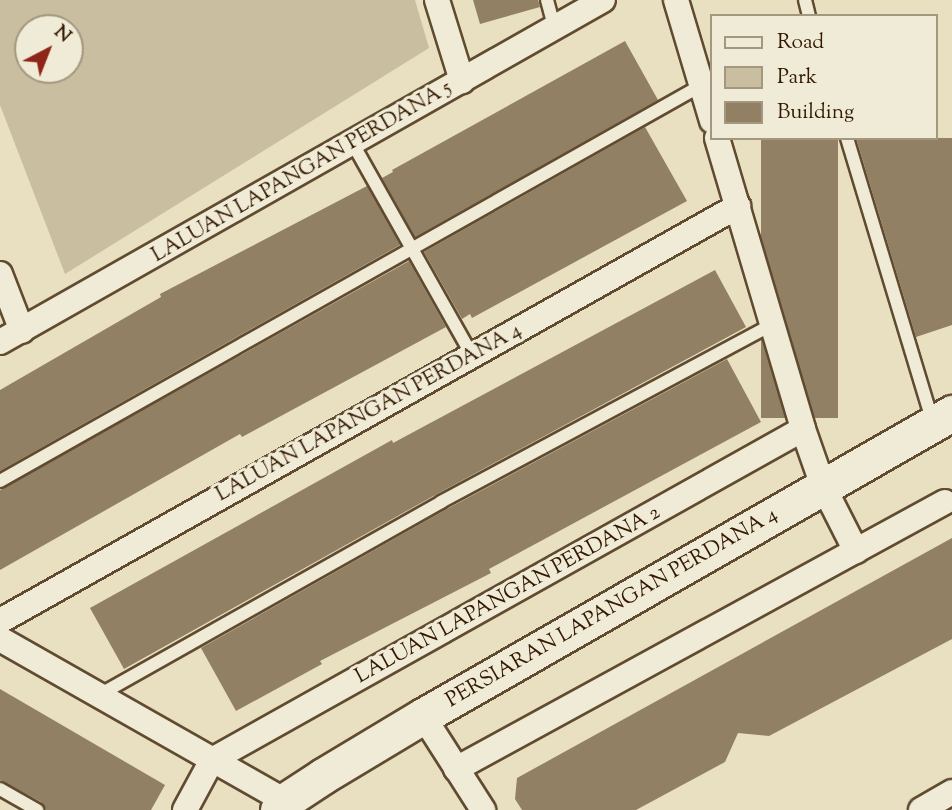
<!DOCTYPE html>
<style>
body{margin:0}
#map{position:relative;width:952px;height:810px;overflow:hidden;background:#e8e0c0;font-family:"Sorts Mill Goudy",serif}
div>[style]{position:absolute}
.green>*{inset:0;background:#c9be9f}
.building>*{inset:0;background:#918064;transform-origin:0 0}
.roads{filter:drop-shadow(2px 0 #604b30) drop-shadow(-2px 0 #604b30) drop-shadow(0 2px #604b30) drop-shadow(0 -2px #604b30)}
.lane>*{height:12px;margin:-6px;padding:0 6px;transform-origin:6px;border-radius:6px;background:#f0ebd6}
.street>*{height:24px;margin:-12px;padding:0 12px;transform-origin:12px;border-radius:12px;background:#f0ebd6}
.secondary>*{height:35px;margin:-17.5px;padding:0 17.5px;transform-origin:17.5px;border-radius:17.5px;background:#f0ebd6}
span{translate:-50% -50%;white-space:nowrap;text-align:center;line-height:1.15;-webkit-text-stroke:6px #f0ebd6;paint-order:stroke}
.street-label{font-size:21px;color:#331900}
.legend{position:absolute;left:710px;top:14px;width:228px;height:126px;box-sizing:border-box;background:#f0ebd6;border:2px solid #a49780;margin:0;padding:9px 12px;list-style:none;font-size:21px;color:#331900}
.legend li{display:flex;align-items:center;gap:14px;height:35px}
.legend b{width:35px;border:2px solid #a49780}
.north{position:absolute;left:14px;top:14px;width:70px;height:70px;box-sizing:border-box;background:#f0ebd6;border:2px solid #a49780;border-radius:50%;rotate:42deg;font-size:19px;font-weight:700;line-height:28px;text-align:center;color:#331900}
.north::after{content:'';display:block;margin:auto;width:24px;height:32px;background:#8f2418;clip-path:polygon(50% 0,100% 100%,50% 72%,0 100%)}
</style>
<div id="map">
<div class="green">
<div style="clip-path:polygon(evenodd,0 0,415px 0,429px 48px,65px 274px,0 105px,0 0,28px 28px,70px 28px,70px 70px,28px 70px,28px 28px)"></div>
</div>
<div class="building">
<div style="clip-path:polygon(473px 0,538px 0,540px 7px,480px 24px)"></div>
<div style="clip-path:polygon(625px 41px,658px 100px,415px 237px,382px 178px,393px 172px,392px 170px)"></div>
<div style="clip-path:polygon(645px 127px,687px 201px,472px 318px,470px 314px,462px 319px,424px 252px)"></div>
<div style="left:761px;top:138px;width:77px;height:280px"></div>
<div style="clip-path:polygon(856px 138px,952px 138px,952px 325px,916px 337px)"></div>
<div style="clip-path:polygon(367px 186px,400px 245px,0 471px,0 390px,161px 297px,160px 294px)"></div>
<div style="clip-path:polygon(409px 261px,446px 327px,242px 437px,240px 434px,0 570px,0 490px)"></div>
<div style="clip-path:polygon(715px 270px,746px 327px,437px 494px,124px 669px,90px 608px,392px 440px,393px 443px)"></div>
<div style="clip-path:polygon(727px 359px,761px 422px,489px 569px,491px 573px,320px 661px,322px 664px,236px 711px,201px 648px,445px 510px)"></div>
<div style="clip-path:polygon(952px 538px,952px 639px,769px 736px,738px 733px,725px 762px,636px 810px,522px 810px,515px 799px,517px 778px)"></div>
<div style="clip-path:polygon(0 689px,165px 785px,151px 810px,46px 810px,41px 802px,0 780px)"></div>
</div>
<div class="roads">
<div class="lane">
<div style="left:547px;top:0;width:30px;rotate:75deg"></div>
<div style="left:805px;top:0;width:16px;rotate:76deg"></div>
<div style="left:847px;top:138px;width:298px;rotate:73.2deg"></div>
<div style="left:353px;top:144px;width:242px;rotate:60.6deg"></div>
<div style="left:0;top:481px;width:806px;rotate:-29.43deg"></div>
<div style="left:99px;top:695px;width:393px;rotate:-29.4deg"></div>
<div style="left:441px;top:502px;width:374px;rotate:-28.2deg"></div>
<div style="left:0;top:789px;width:43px;rotate:29.6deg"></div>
</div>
<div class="street">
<div style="left:437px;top:0;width:85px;rotate:72.8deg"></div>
<div style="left:676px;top:0;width:126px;rotate:73.4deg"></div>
<div style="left:717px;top:138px;width:303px;rotate:73.5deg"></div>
<div style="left:803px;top:429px;width:60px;rotate:70.7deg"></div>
<div style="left:823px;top:486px;width:73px;rotate:63.1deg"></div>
<div style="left:0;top:274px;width:61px;rotate:68.9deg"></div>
<div style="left:0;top:342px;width:693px;rotate:-29.56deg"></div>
<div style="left:0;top:621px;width:847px;rotate:-29.35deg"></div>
<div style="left:0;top:639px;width:328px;rotate:29.6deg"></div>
<div style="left:423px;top:716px;width:112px;rotate:57.4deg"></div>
<div style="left:456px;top:769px;width:557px;rotate:-28.64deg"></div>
<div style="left:185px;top:810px;width:57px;rotate:-61.6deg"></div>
<div style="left:212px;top:760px;width:677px;rotate:-29.25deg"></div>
<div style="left:921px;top:810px;width:36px;rotate:-30deg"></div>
</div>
<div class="secondary">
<div style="left:278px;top:810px;width:11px;rotate:-52deg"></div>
<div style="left:285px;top:801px;width:45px;rotate:-33.3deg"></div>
<div style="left:323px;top:776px;width:117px;rotate:-31deg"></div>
<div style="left:423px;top:716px;width:610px;rotate:-29.8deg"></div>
</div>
</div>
<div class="street-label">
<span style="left:302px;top:172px;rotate:-30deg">LALUAN LAPANGAN PERDANA 5</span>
<span style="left:369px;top:413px;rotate:-29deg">LALUAN LAPANGAN PERDANA 4</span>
<span style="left:508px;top:595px;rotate:-29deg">LALUAN LAPANGAN PERDANA 2</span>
<span style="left:612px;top:608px;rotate:-30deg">PERSIARAN LAPANGAN PERDANA 4</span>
</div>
<ul class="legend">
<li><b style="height:9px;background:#f0ebd6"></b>Road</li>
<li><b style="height:19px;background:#c9be9f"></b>Park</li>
<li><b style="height:19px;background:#918064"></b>Building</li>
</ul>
<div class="north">N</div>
</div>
